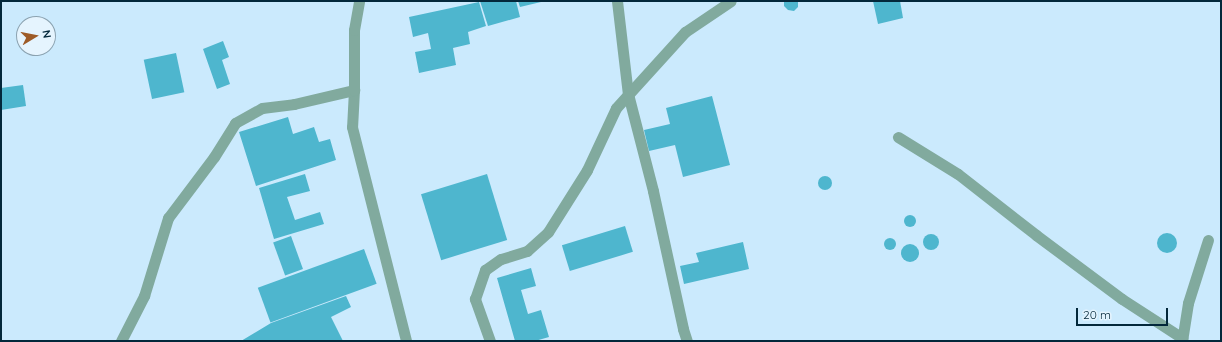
<!DOCTYPE html>
<style>
body{margin:0}
#map{position:relative;width:1222px;height:342px;overflow:hidden;background:#cbeafd;font-family:Quicksand,sans-serif}
div>[style]{position:absolute}
.building>*{inset:0;background:#4eb6ce;transform-origin:0 0}
.round{border-radius:50%}
.minor>*{height:11px;margin:-5.5px;padding:0 5.5px;transform-origin:5.5px;border-radius:5.5px;background:#81aa9e}
span{translate:-50% -50%;white-space:nowrap;text-align:center;line-height:1.15;-webkit-text-stroke:3px #e5f4fe;paint-order:stroke}
.frame{position:absolute;inset:0;border:2px solid #03283b;pointer-events:none}
.north{position:absolute;left:16px;top:16px;width:40px;height:40px;box-sizing:border-box;background:#e5f4fe;border:1px solid #8ba2b0;border-radius:50%;rotate:80deg;font-size:11px;font-weight:700;line-height:16px;text-align:center;color:#03283b}
.north::after{content:'';display:block;margin:auto;width:14px;height:18px;background:#9d5b28;clip-path:polygon(50% 0,100% 100%,50% 72%,0 100%)}
.scale{position:absolute;left:1076px;top:308px;width:92px;height:18px;box-sizing:border-box;border:2px solid #03283b;border-top:0;padding-left:5px;font-size:12px;line-height:14px;white-space:nowrap;color:#03283b;-webkit-text-stroke:3px #e5f4fe;paint-order:stroke}
</style>
<div id="map">
<div class="building">
<div style="clip-path:polygon(480px 1px,516px 1px,520px 17px,488px 26px)"></div>
<div style="clip-path:polygon(518px 1px,541px 1px,541px 2px,520px 7px)"></div>
<div style="clip-path:polygon(784px 1px,798px 1px,798px 7px,794px 11px,788px 10px,784px 6px)"></div>
<div style="clip-path:polygon(873px 1px,900px 1px,903px 18px,878px 24px)"></div>
<div style="clip-path:polygon(479px 2px,486px 26px,468px 32px,470px 44px,453px 48px,456px 65px,419px 73px,415px 52px,431px 49px,428px 33px,413px 37px,409px 17px)"></div>
<div style="clip-path:polygon(223px 41px,229px 57px,222px 60px,230px 84px,217px 89px,203px 49px)"></div>
<div style="left:176px;top:53px;width:40px;height:33px;rotate:78deg"></div>
<div style="clip-path:polygon(23px 85px,26px 106px,1px 110px,1px 88px)"></div>
<div style="clip-path:polygon(712px 96px,730px 165px,683px 177px,675px 145px,649px 151px,644px 130px,670px 124px,666px 108px)"></div>
<div style="clip-path:polygon(288px 117px,293px 134px,314px 127px,319px 142px,330px 139px,336px 160px,256px 186px,239px 132px)"></div>
<div style="clip-path:polygon(305px 174px,310px 191px,287px 197px,295px 220px,320px 212px,324px 224px,274px 239px,259px 188px)"></div>
<div style="left:487px;top:174px;width:69px;height:69px;rotate:73deg"></div>
<div class="round" style="left:818px;top:176px;width:14px;height:14px"></div>
<div class="round" style="left:904px;top:215px;width:12px;height:12px"></div>
<div style="left:625px;top:226px;width:27px;height:66px;rotate:73deg"></div>
<div class="round" style="left:1157px;top:233px;width:20px;height:20px"></div>
<div class="round" style="left:923px;top:234px;width:16px;height:16px"></div>
<div style="left:291px;top:236px;width:35px;height:19px;rotate:70deg"></div>
<div class="round" style="left:884px;top:238px;width:12px;height:12px"></div>
<div style="clip-path:polygon(743px 242px,749px 269px,684px 284px,680px 266px,699px 262px,696px 253px)"></div>
<div class="round" style="left:901px;top:244px;width:18px;height:18px"></div>
<div style="left:364px;top:249px;width:37px;height:113px;rotate:70deg"></div>
<div style="clip-path:polygon(531px 268px,536px 286px,521px 290px,528px 314px,541px 310px,549px 337px,535px 341px,515px 341px,497px 278px)"></div>
<div style="clip-path:polygon(346px 296px,351px 307px,331px 317px,343px 341px,241px 341px,271px 323px)"></div>
</div>
<div class="minor">
<div style="left:617px;top:1px;width:94px;rotate:83.3deg"></div>
<div style="left:628px;top:94px;width:100px;rotate:75.5deg"></div>
<div style="left:653px;top:191px;width:141px;rotate:77.7deg"></div>
<div style="left:683px;top:329px;width:13px;rotate:72deg"></div>
<div style="left:354px;top:90px;width:37px;rotate:93deg"></div>
<div style="left:352px;top:127px;width:221px;rotate:75.8deg"></div>
<div style="left:898px;top:137px;width:70px;rotate:31.7deg"></div>
<div style="left:958px;top:174px;width:99px;rotate:38deg"></div>
<div style="left:1036px;top:235px;width:107px;rotate:36.7deg"></div>
<div style="left:1122px;top:299px;width:72px;rotate:33deg"></div>
<div style="left:121px;top:341px;width:51px;rotate:-62.9deg"></div>
<div style="left:144px;top:296px;width:82px;rotate:-72.9deg"></div>
<div style="left:168px;top:218px;width:76px;rotate:-53deg"></div>
<div style="left:214px;top:157px;width:40px;rotate:-58deg"></div>
<div style="left:235px;top:123px;width:31px;rotate:-29deg"></div>
<div style="left:262px;top:108px;width:32px;rotate:-7deg"></div>
<div style="left:294px;top:104px;width:62px;rotate:-13.1deg"></div>
<div style="left:354px;top:90px;width:60px;rotate:-90deg"></div>
<div style="left:354px;top:30px;width:29px;rotate:-80deg"></div>
<div style="left:490px;top:341px;width:45px;rotate:-109.7deg"></div>
<div style="left:475px;top:299px;width:31px;rotate:-71deg"></div>
<div style="left:485px;top:270px;width:19px;rotate:-35deg"></div>
<div style="left:501px;top:259px;width:27px;rotate:-17deg"></div>
<div style="left:527px;top:251px;width:28px;rotate:-42deg"></div>
<div style="left:548px;top:232px;width:73px;rotate:-57.8deg"></div>
<div style="left:587px;top:170px;width:68px;rotate:-64.9deg"></div>
<div style="left:616px;top:108px;width:103px;rotate:-47.8deg"></div>
<div style="left:685px;top:32px;width:55px;rotate:-34deg"></div>
<div style="left:1182px;top:341px;width:38px;rotate:-81deg"></div>
<div style="left:1188px;top:303px;width:66px;rotate:-72.4deg"></div>
</div>
<div class="frame"></div>
<div class="north">N</div>
<div class="scale">20 m</div>
</div>
